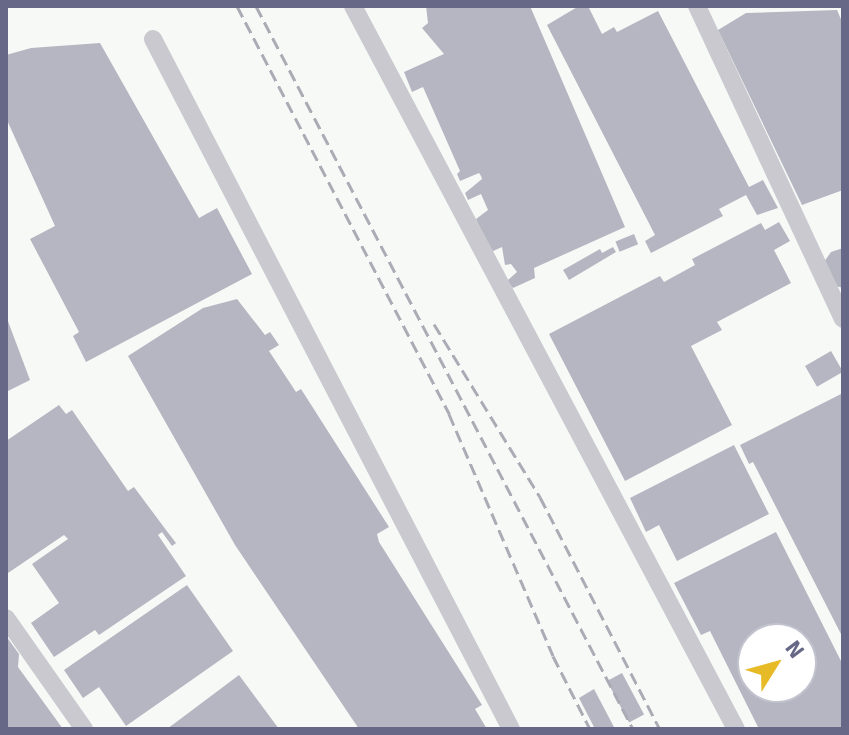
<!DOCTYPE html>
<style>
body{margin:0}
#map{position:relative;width:849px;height:735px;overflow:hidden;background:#f7f9f6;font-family:Signika,sans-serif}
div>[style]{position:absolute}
.building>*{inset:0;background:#b5b6c1;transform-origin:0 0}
.minor>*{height:18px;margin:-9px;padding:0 9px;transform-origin:9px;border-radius:9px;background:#c9c9cf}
.rail>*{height:3px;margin-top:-1.5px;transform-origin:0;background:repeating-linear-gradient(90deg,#aaabb5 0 12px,transparent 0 18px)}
span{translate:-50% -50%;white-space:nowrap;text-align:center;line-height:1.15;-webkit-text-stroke:8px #fff;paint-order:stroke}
.frame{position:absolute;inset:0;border:8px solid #676888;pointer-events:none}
.north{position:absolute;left:737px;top:623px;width:80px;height:80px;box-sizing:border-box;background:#fff;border:2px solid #c2c3cf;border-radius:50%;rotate:53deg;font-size:22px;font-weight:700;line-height:32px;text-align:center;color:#676888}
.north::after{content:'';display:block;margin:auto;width:28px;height:36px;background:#e7bb28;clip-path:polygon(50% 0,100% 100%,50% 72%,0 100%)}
</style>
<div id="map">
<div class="building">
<div style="clip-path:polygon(426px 6px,530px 6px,625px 227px,534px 268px,535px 278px,513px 288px,507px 281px,517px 272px,511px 264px,505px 265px,502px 247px,491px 252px,476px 219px,488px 210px,481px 194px,468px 200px,465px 193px,482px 179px,481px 176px,479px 173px,460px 181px,457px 174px,460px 171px,423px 87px,412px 92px,404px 72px,444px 54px,422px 28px,428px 23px)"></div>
<div style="clip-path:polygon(579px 6px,588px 6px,602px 34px,614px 27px,617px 32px,658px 11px,749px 187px,763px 180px,778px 208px,757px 215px,746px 195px,719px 209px,723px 216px,651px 253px,645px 241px,655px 235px,547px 25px)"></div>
<div style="clip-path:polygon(837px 10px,843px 24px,843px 190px,802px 205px,718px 30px,746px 13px)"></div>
<div style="clip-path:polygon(100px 43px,199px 218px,217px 208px,252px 274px,86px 362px,73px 336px,79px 332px,30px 239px,55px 226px,6px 118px,6px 55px,31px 48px)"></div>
<div style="clip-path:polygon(779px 222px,790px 241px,774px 250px,791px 283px,717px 322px,722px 330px,691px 346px,732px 425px,625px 481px,549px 334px,660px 276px,664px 282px,695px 265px,692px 259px,761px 223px,765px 230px)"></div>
<div style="left:634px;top:234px;width:11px;height:20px;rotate:68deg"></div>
<div style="clip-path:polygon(613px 247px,616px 252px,569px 280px,563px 270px,600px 249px,602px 253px)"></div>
<div style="clip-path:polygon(843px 248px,843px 288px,836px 286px,824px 262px,831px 252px)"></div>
<div style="clip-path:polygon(237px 299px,265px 335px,270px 332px,279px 345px,269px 351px,296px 392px,301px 389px,389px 527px,377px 534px,379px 542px,482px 705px,475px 709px,487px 729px,359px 729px,235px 545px,128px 356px,203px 308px)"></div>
<div style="clip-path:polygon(6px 316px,30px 380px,6px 392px)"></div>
<div style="left:831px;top:351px;width:24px;height:30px;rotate:60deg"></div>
<div style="clip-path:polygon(843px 393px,843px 638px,753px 462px,749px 464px,740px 445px)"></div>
<div style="clip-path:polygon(59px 405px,66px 414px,72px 410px,128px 491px,134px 487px,166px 530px,176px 543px,172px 546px,162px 532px,158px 535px,186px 576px,99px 635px,95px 630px,54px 657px,31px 623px,59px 603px,32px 564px,68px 539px,64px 535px,8px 573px,6px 570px,6px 441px)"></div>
<div style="clip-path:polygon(734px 445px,769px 514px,677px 561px,659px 525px,646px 532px,630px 498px)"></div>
<div style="clip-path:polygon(evenodd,776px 532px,843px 665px,843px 729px,759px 729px,710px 631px,701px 635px,674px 583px,776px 532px,753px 639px,801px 639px,801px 687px,753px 687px,753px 639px)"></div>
<div style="clip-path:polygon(187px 585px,233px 651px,126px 726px,99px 687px,83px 698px,64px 670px)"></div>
<div style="clip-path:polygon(6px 636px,19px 654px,18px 667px,63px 729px,6px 729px)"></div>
<div style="left:622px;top:673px;width:47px;height:17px;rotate:62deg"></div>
<div style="clip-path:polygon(239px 675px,279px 729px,167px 729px)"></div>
<div style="clip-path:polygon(594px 689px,615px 729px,595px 729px,579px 698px)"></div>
</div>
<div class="minor">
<div style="left:353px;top:6px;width:818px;rotate:62.09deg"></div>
<div style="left:697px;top:6px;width:345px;rotate:65deg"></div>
<div style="left:153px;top:39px;width:777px;rotate:62.58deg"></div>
<div style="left:6px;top:618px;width:136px;rotate:54.9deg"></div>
</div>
<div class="rail">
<div style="left:237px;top:6px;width:460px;rotate:62.5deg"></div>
<div style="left:449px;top:414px;width:263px;rotate:66.7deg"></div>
<div style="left:553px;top:656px;width:82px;rotate:63.1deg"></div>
<div style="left:256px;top:6px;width:815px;rotate:62.46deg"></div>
<div style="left:434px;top:324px;width:203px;rotate:58.5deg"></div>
<div style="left:540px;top:497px;width:261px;rotate:62.7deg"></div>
</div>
<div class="frame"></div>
<div class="north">N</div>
</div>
